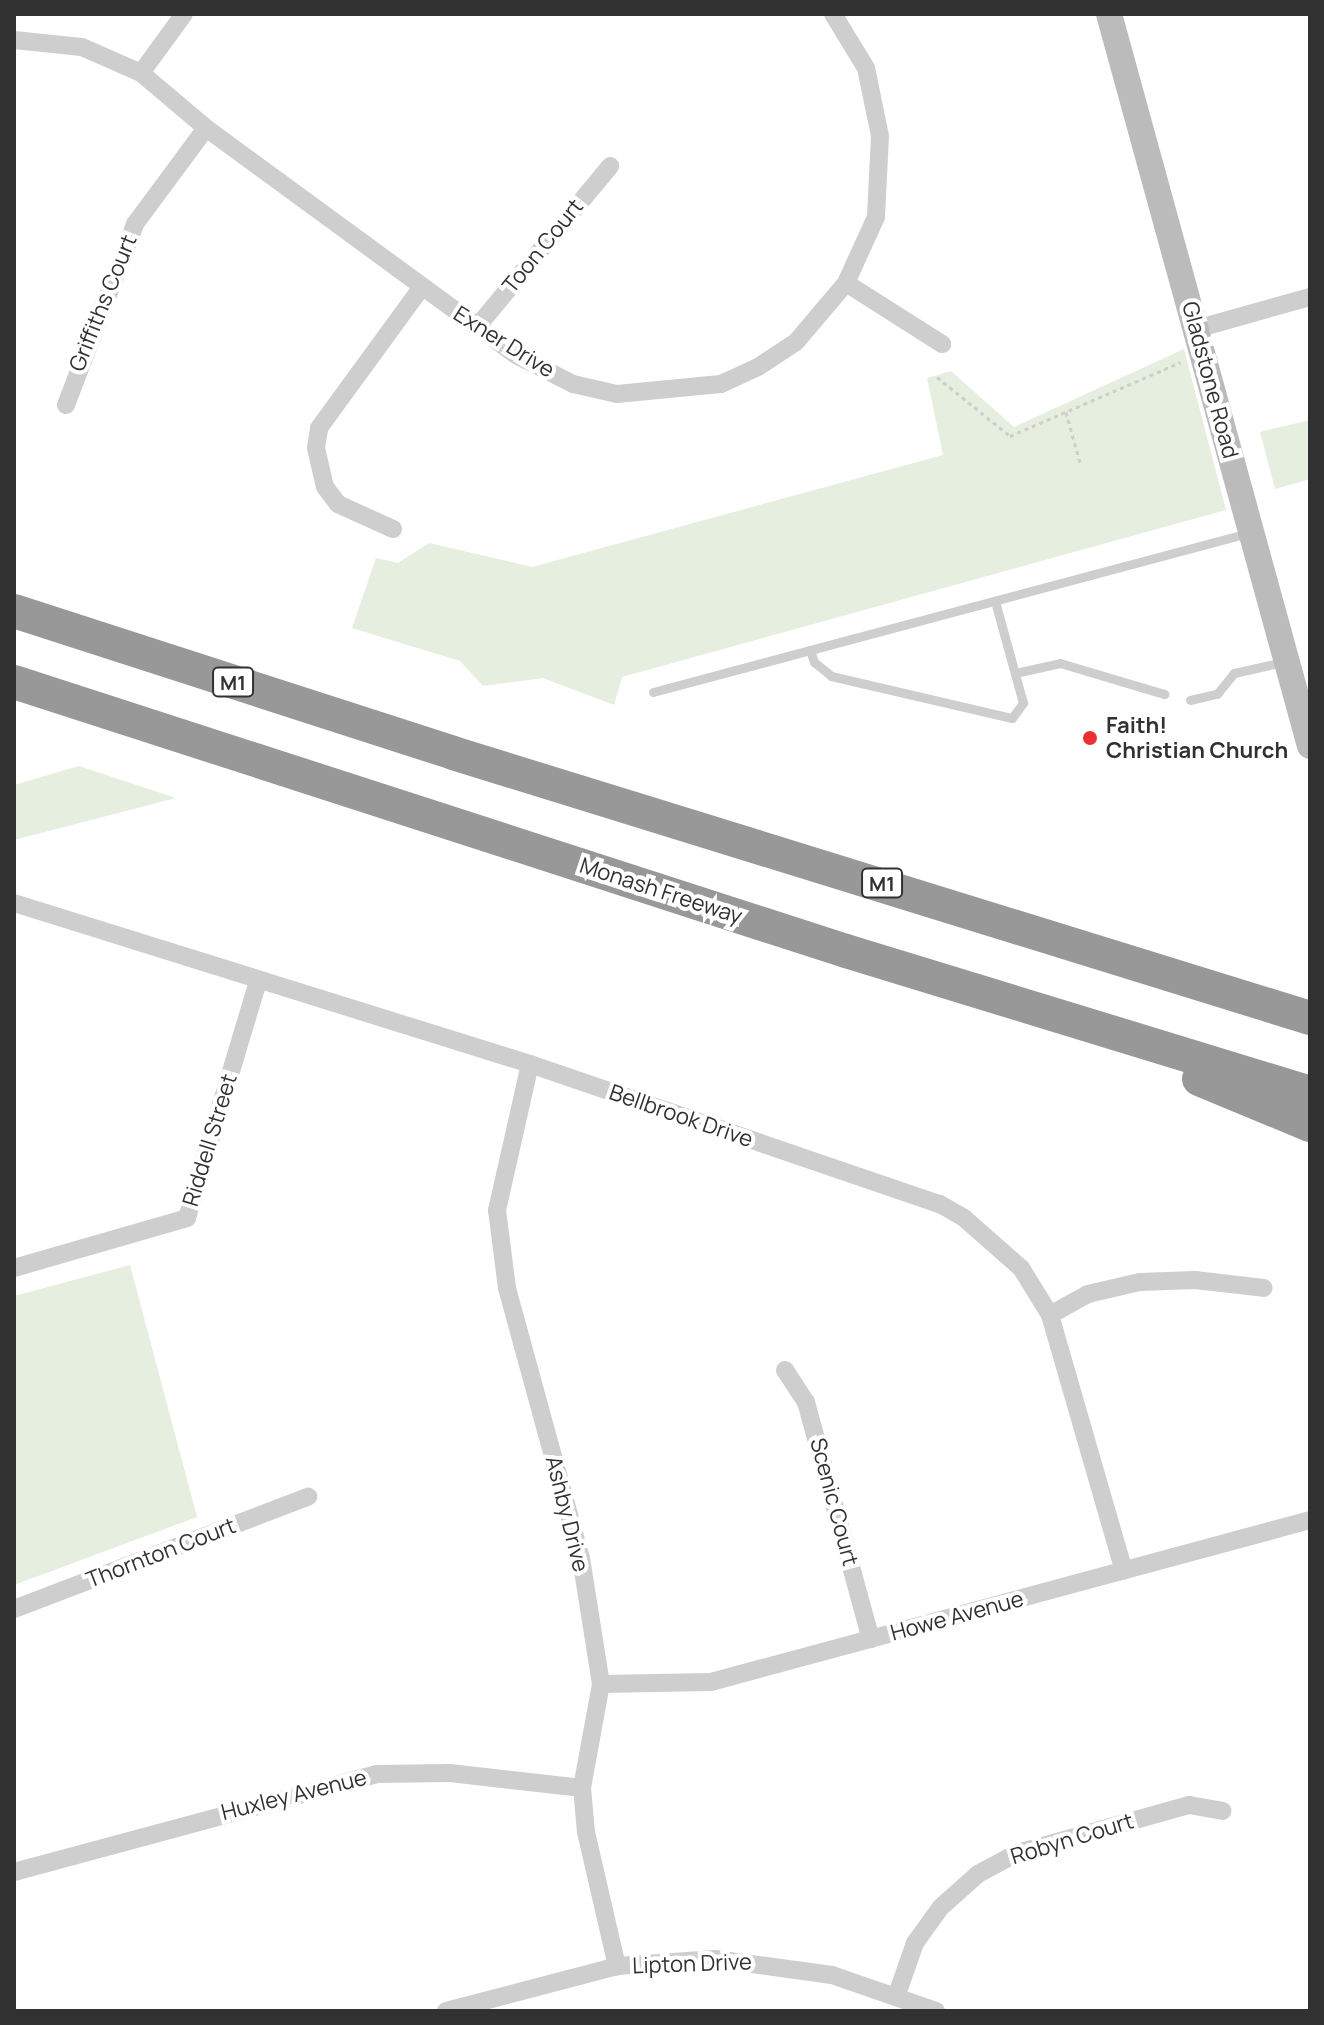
<!DOCTYPE html>
<style>
body{margin:0}
#map{position:relative;width:1324px;height:2025px;overflow:hidden;background:#fff;font-family:Manrope,sans-serif}
div>[style]{position:absolute}
.green>*{inset:0;background:#e6eedf}
.path>*{height:3px;margin-top:-1.5px;transform-origin:0;background:repeating-linear-gradient(90deg,#cecece 0 4px,transparent 0 8px)}
.lane>*{height:9px;margin:-4.5px;padding:0 4.5px;transform-origin:4.5px;border-radius:4.5px;background:#cecece}
.street>*{height:18px;margin:-9px;padding:0 9px;transform-origin:9px;border-radius:9px;background:#cecece}
.secondary>*{height:26px;margin:-13px;padding:0 13px;transform-origin:13px;border-radius:13px;background:#bbb}
.highway>*{height:34px;margin:-17px;padding:0 17px;transform-origin:17px;border-radius:17px;background:#989898}
.dots>*{width:22px;height:22px;translate:-50% -50%;box-sizing:border-box;border:4px solid #fff;border-radius:50%}
span{translate:-50% -50%;white-space:nowrap;text-align:center;line-height:1.15;-webkit-text-stroke:8px #fff;paint-order:stroke}
.shield-label span{padding:2px 6px;background:#fff;border:2px solid;border-radius:6px;-webkit-text-stroke-width:0}
.shield-label{font-size:20px;color:#313131;font-weight:700}
.street-label{font-size:22px;color:#313131}
.poi-label{font-size:22px;color:#313131;font-weight:700}
.left{translate:0 -50%;text-align:left}
.frame{position:absolute;inset:0;border:16px solid #313131;pointer-events:none}
</style>
<div id="map">
<div class="green">
<div style="clip-path:polygon(1184px 349px,1226px 510px,622px 677px,614px 705px,543px 678px,483px 686px,460px 661px,352px 628px,376px 558px,398px 563px,429px 543px,532px 567px,943px 455px,927px 378px,951px 371px,1014px 427px)"></div>
<div style="clip-path:polygon(1310px 420px,1310px 479px,1275px 489px,1260px 432px)"></div>
<div style="clip-path:polygon(79px 766px,176px 798px,14px 840px,14px 785px)"></div>
<div style="clip-path:polygon(130px 1265px,197px 1517px,14px 1585px,14px 1296px)"></div>
</div>
<div class="path">
<div style="left:937px;top:377px;width:94px;rotate:38.9deg"></div>
<div style="left:1010px;top:436px;width:186px;rotate:-23.4deg"></div>
<div style="left:1066px;top:412px;width:56px;rotate:74.5deg"></div>
</div>
<div class="lane">
<div style="left:810px;top:650px;width:13px;rotate:72deg"></div>
<div style="left:814px;top:662px;width:22px;rotate:39deg"></div>
<div style="left:831px;top:676px;width:186px;rotate:13.1deg"></div>
<div style="left:1012px;top:718px;width:19px;rotate:-54deg"></div>
<div style="left:1023px;top:703px;width:106px;rotate:-105.4deg"></div>
<div style="left:1015px;top:673px;width:46px;rotate:-12.5deg"></div>
<div style="left:1060px;top:663px;width:109px;rotate:16.6deg"></div>
<div style="left:653px;top:692px;width:616px;rotate:-14.96deg"></div>
<div style="left:1190px;top:700px;width:28px;rotate:-13deg"></div>
<div style="left:1217px;top:694px;width:27px;rotate:-51deg"></div>
<div style="left:1234px;top:673px;width:50px;rotate:-12.7deg"></div>
</div>
<div class="street">
<div style="left:14px;top:40px;width:68px;rotate:5.9deg"></div>
<div style="left:82px;top:47px;width:64px;rotate:23.8deg"></div>
<div style="left:141px;top:73px;width:85px;rotate:40.2deg"></div>
<div style="left:206px;top:128px;width:384px;rotate:36.2deg"></div>
<div style="left:516px;top:355px;width:64px;rotate:27deg"></div>
<div style="left:573px;top:384px;width:45px;rotate:12.8deg"></div>
<div style="left:617px;top:394px;width:104px;rotate:-5.5deg"></div>
<div style="left:721px;top:384px;width:41px;rotate:-24.7deg"></div>
<div style="left:758px;top:367px;width:45px;rotate:-33.3deg"></div>
<div style="left:796px;top:342px;width:77px;rotate:-49.7deg"></div>
<div style="left:846px;top:283px;width:72px;rotate:-65.6deg"></div>
<div style="left:876px;top:217px;width:81px;rotate:-87.2deg"></div>
<div style="left:880px;top:136px;width:69px;rotate:-101.6deg"></div>
<div style="left:866px;top:68px;width:63px;rotate:-121.4deg"></div>
<div style="left:141px;top:73px;width:73px;rotate:-53.9deg"></div>
<div style="left:846px;top:283px;width:114px;rotate:32.4deg"></div>
<div style="left:477px;top:327px;width:209px;rotate:-50.4deg"></div>
<div style="left:1196px;top:329px;width:118px;rotate:-15.7deg"></div>
<div style="left:66px;top:405px;width:194px;rotate:-69.1deg"></div>
<div style="left:135px;top:224px;width:119px;rotate:-53.5deg"></div>
<div style="left:393px;top:529px;width:60px;rotate:-155.6deg"></div>
<div style="left:338px;top:504px;width:21px;rotate:-127deg"></div>
<div style="left:325px;top:487px;width:40px;rotate:-103deg"></div>
<div style="left:316px;top:448px;width:20px;rotate:-81deg"></div>
<div style="left:319px;top:428px;width:173px;rotate:-53.9deg"></div>
<div style="left:14px;top:903px;width:541px;rotate:17.33deg"></div>
<div style="left:530px;top:1064px;width:433px;rotate:18.9deg"></div>
<div style="left:940px;top:1204px;width:28px;rotate:30deg"></div>
<div style="left:964px;top:1218px;width:76px;rotate:41.3deg"></div>
<div style="left:1021px;top:1268px;width:55px;rotate:58.3deg"></div>
<div style="left:1050px;top:1315px;width:266px;rotate:73.9deg"></div>
<div style="left:530px;top:1064px;width:150px;rotate:102.7deg"></div>
<div style="left:497px;top:1210px;width:79px;rotate:82.7deg"></div>
<div style="left:507px;top:1288px;width:280px;rotate:74.7deg"></div>
<div style="left:581px;top:1558px;width:128px;rotate:81deg"></div>
<div style="left:601px;top:1684px;width:106px;rotate:100.4deg"></div>
<div style="left:582px;top:1788px;width:44px;rotate:84.8deg"></div>
<div style="left:586px;top:1832px;width:138px;rotate:77deg"></div>
<div style="left:14px;top:1268px;width:180px;rotate:-16.1deg"></div>
<div style="left:187px;top:1218px;width:247px;rotate:-73.3deg"></div>
<div style="left:1050px;top:1315px;width:43px;rotate:-28.9deg"></div>
<div style="left:1088px;top:1294px;width:53px;rotate:-13deg"></div>
<div style="left:1140px;top:1282px;width:55px;rotate:-2.1deg"></div>
<div style="left:1195px;top:1280px;width:69px;rotate:6.6deg"></div>
<div style="left:785px;top:1370px;width:38px;rotate:57deg"></div>
<div style="left:806px;top:1402px;width:246px;rotate:74.7deg"></div>
<div style="left:14px;top:1609px;width:315px;rotate:-20.9deg"></div>
<div style="left:601px;top:1684px;width:110px;rotate:-1deg"></div>
<div style="left:711px;top:1682px;width:621px;rotate:-15.13deg"></div>
<div style="left:14px;top:1872px;width:375px;rotate:-15.1deg"></div>
<div style="left:376px;top:1774px;width:74px;rotate:-0.8deg"></div>
<div style="left:450px;top:1773px;width:133px;rotate:6.5deg"></div>
<div style="left:896px;top:1997px;width:57px;rotate:-70.6deg"></div>
<div style="left:915px;top:1943px;width:44px;rotate:-54.2deg"></div>
<div style="left:941px;top:1907px;width:50px;rotate:-41.7deg"></div>
<div style="left:978px;top:1874px;width:44px;rotate:-28.3deg"></div>
<div style="left:1017px;top:1853px;width:179px;rotate:-15.6deg"></div>
<div style="left:1189px;top:1805px;width:34px;rotate:10deg"></div>
<div style="left:446px;top:2011px;width:177px;rotate:-14.7deg"></div>
<div style="left:617px;top:1966px;width:98px;rotate:-4.1deg"></div>
<div style="left:715px;top:1959px;width:118px;rotate:7.8deg"></div>
<div style="left:832px;top:1975px;width:110px;rotate:19.1deg"></div>
</div>
<div class="secondary">
<div style="left:1109px;top:14px;width:759px;rotate:74.65deg"></div>
</div>
<div class="highway">
<div style="left:14px;top:611px;width:461px;rotate:17.9deg"></div>
<div style="left:453px;top:753px;width:897px;rotate:17.18deg"></div>
<div style="left:14px;top:682px;width:874px;rotate:17.92deg"></div>
<div style="left:846px;top:951px;width:485px;rotate:17deg"></div>
<div style="left:1199px;top:1079px;width:120px;rotate:22.5deg"></div>
</div>
<div class="dots">
<div style="left:1090px;top:738px;background:#eb3033"></div>
</div>
<div class="shield-label">
<span style="left:233px;top:682px">M1</span>
<span style="left:882px;top:883px">M1</span>
</div>
<div class="street-label">
<span style="left:543px;top:246px;rotate:-51deg">Toon Court</span>
<span style="left:103px;top:303px;rotate:-68deg">Griffiths Court</span>
<span style="left:504px;top:342px;rotate:32deg">Exner Drive</span>
<span style="left:1210px;top:380px;rotate:75deg">Gladstone Road</span>
<span style="left:661px;top:891px;rotate:18deg">Monash Freeway</span>
<span style="left:681px;top:1116px;rotate:19deg">Bellbrook Drive</span>
<span style="left:210px;top:1140px;rotate:-73deg">Riddell Street</span>
<span style="left:834px;top:1502px;rotate:75deg">Scenic Court</span>
<span style="left:567px;top:1514px;rotate:76deg">Ashby Drive</span>
<span style="left:161px;top:1553px;rotate:-21deg">Thornton Court</span>
<span style="left:957px;top:1616px;rotate:-15deg">Howe Avenue</span>
<span style="left:294px;top:1795px;rotate:-14deg">Huxley Avenue</span>
<span style="left:1072px;top:1839px;rotate:-17deg">Robyn Court</span>
<span style="left:692px;top:1964px;rotate:-2deg">Lipton Drive</span>
</div>
<div class="poi-label">
<span class="left" style="left:1106px;top:738px">Faith!<br>Christian Church</span>
</div>
<div class="frame"></div>
</div>
